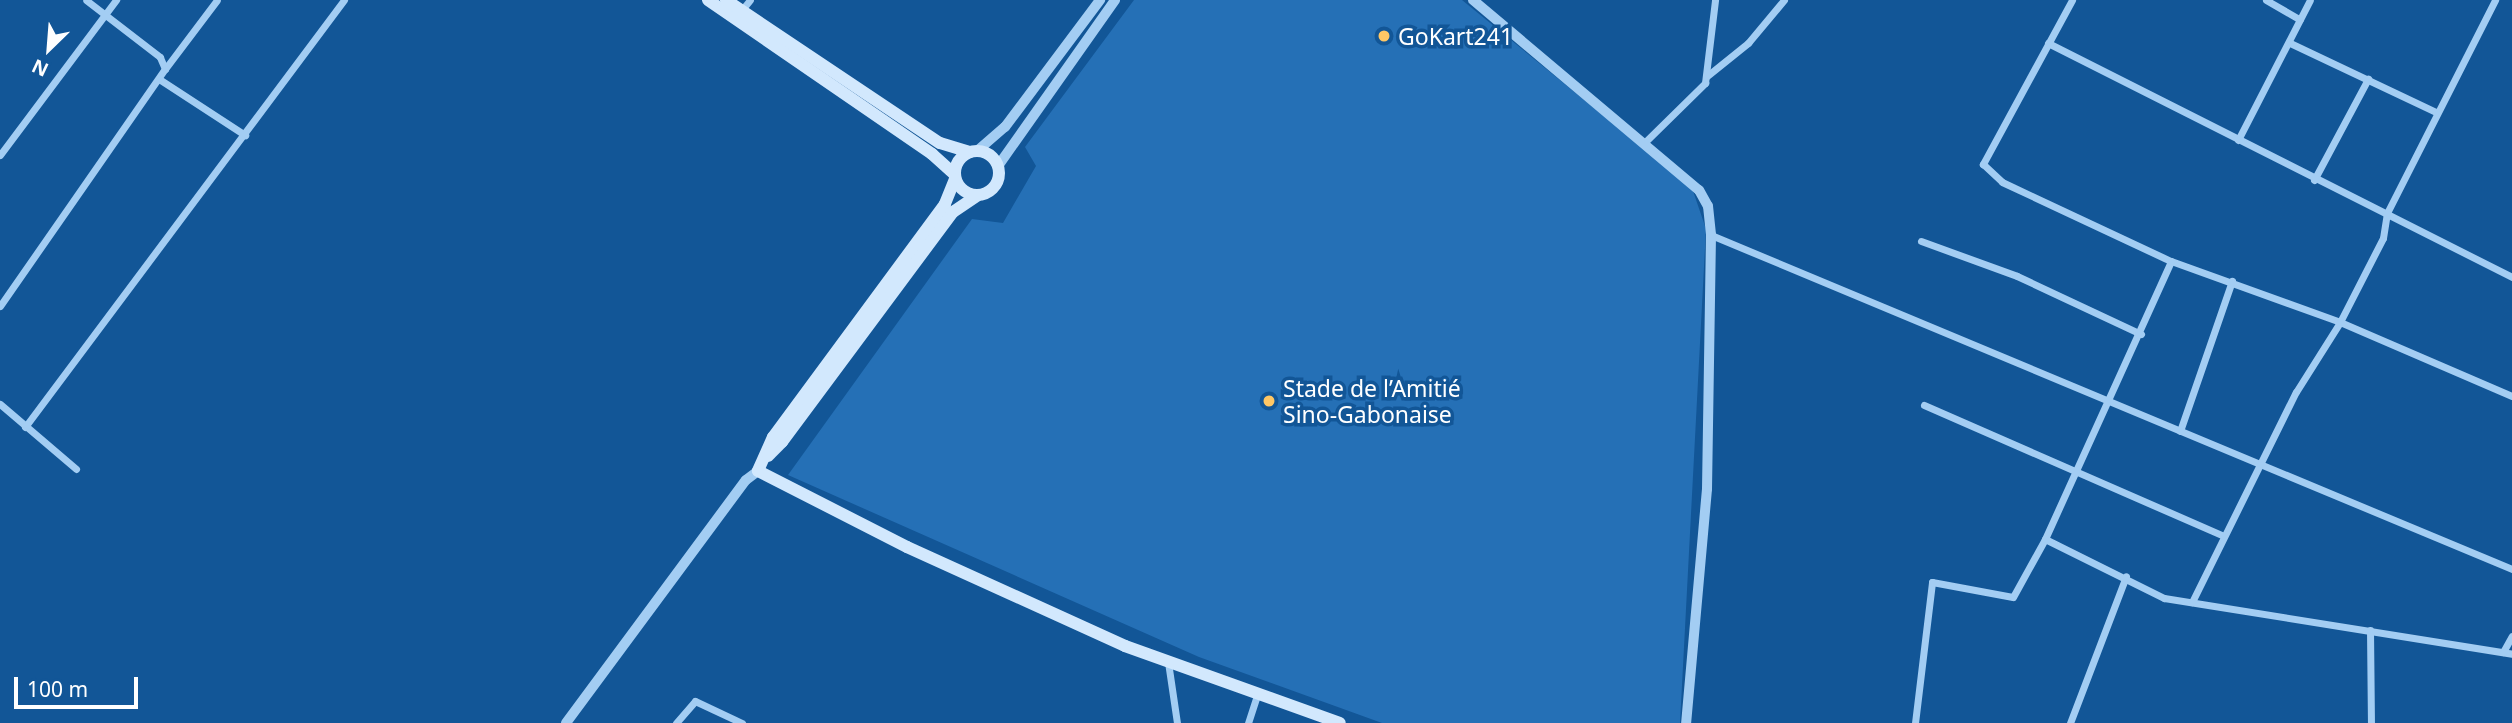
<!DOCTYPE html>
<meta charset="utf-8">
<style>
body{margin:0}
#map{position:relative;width:2512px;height:723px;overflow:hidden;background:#125697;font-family:"Noto Sans",sans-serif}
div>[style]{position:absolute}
.green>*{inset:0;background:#2570b6}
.minor>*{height:7px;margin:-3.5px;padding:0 3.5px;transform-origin:3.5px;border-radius:3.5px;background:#a3cdf3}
.tertiary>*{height:10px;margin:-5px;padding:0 5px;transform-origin:5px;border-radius:5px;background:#a3cdf3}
.secondary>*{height:12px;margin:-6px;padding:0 6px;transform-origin:6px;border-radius:6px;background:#d2e8fd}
.secondary>.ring{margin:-6px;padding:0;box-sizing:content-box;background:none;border:12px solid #d2e8fd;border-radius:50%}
.dots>*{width:19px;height:19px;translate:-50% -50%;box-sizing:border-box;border:4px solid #125697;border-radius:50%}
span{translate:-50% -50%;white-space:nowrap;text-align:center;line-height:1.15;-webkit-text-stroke:7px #125697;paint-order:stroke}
.poi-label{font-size:23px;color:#fff}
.left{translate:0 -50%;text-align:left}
.north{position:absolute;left:14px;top:14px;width:70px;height:70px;-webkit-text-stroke:5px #125697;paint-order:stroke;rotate:205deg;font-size:19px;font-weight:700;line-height:28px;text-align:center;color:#fff}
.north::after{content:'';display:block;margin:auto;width:24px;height:32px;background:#fff;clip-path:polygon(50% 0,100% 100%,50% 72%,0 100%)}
.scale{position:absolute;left:14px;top:677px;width:124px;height:32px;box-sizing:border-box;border:4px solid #fff;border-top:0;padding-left:9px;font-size:21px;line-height:24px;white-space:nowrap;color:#fff;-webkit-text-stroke:5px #125697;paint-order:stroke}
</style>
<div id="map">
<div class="green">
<div style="clip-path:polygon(1134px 0,1462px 0,1692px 188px,1706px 229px,1680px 723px,1382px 723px,1199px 657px,788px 475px,972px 219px,1003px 223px,1036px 166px,1025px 147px)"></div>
</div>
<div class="minor">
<div style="left:2072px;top:0;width:187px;rotate:118.5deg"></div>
<div style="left:1983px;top:164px;width:26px;rotate:43deg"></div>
<div style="left:2002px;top:182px;width:187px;rotate:25.1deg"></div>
<div style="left:2171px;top:261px;width:180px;rotate:19.8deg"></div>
<div style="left:2340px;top:322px;width:187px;rotate:23.3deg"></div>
<div style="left:2266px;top:0;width:39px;rotate:30deg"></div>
<div style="left:741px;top:11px;width:14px;rotate:-51deg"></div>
<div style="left:2048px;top:43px;width:520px;rotate:26.76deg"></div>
<div style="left:2290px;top:43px;width:161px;rotate:25.3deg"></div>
<div style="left:165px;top:69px;width:86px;rotate:-53deg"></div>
<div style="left:1707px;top:76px;width:53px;rotate:-38.8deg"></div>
<div style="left:1748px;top:43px;width:56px;rotate:-50.1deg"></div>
<div style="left:159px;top:79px;width:103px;rotate:33.1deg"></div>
<div style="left:2238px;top:140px;width:157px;rotate:-62.8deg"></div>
<div style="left:1644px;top:143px;width:86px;rotate:-44.5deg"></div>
<div style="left:1705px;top:83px;width:84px;rotate:-83.1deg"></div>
<div style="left:0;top:155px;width:194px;rotate:-53.2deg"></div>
<div style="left:2314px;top:180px;width:115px;rotate:-61.9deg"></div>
<div style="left:1711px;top:235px;width:868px;rotate:22.64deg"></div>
<div style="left:1921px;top:241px;width:102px;rotate:20deg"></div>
<div style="left:2017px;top:276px;width:137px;rotate:25.1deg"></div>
<div style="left:0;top:306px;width:289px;rotate:-55.2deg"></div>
<div style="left:165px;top:69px;width:13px;rotate:-113deg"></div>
<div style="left:160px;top:57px;width:93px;rotate:-142.4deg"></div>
<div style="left:0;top:404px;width:100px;rotate:40.5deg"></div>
<div style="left:1924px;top:405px;width:327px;rotate:23.6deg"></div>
<div style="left:25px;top:427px;width:533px;rotate:-53.24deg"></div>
<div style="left:2180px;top:431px;width:159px;rotate:-70.9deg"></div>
<div style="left:2045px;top:539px;width:133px;rotate:26.4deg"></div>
<div style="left:2164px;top:598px;width:352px;rotate:9.1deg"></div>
<div style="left:2192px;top:602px;width:234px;rotate:-63.7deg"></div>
<div style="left:2296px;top:392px;width:83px;rotate:-57.8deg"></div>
<div style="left:2340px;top:322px;width:94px;rotate:-62.9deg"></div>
<div style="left:2383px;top:238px;width:25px;rotate:-81deg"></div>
<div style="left:2387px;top:213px;width:239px;rotate:-63.1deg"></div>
<div style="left:2370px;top:630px;width:93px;rotate:89.4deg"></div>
<div style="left:2503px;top:652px;width:18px;rotate:-61deg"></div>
<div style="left:1168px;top:662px;width:62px;rotate:81.6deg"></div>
<div style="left:676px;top:723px;width:29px;rotate:-49deg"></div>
<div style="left:695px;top:701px;width:52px;rotate:25.1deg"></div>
<div style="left:1248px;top:723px;width:29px;rotate:-72deg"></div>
<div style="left:1915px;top:723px;width:142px;rotate:-83.1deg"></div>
<div style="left:1932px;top:582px;width:82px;rotate:10.5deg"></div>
<div style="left:2013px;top:597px;width:66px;rotate:-61.1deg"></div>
<div style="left:2045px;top:539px;width:305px;rotate:-65.6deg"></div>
<div style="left:2070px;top:723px;width:157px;rotate:-69.1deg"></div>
</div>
<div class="tertiary">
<div style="left:1473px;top:0;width:295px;rotate:40.1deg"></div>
<div style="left:1699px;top:190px;width:18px;rotate:61deg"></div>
<div style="left:1708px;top:206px;width:29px;rotate:84deg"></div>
<div style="left:1711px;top:235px;width:254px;rotate:90.9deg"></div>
<div style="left:1707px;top:489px;width:235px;rotate:95.1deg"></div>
<div style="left:977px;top:151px;width:37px;rotate:-41deg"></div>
<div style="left:1005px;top:127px;width:159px;rotate:-53.2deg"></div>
<div style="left:998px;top:166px;width:203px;rotate:-54.8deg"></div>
<div style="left:566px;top:723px;width:302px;rotate:-53.5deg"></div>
<div style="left:746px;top:480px;width:15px;rotate:-37deg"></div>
</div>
<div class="secondary">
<div style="left:708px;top:0;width:272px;rotate:34.5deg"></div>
<div style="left:932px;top:154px;width:31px;rotate:42deg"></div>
<div style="left:726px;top:0;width:257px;rotate:33.8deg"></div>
<div style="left:940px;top:143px;width:31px;rotate:17deg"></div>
<div class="ring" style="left:955px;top:151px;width:32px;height:32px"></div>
<div style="left:955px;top:179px;width:27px;rotate:112deg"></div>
<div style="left:945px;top:204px;width:290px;rotate:126.4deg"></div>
<div style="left:773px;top:437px;width:37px;rotate:114deg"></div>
<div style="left:758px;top:471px;width:167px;rotate:27deg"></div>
<div style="left:907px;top:547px;width:239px;rotate:24.4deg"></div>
<div style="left:1125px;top:646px;width:228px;rotate:19.7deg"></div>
<div style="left:768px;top:456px;width:20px;rotate:-45deg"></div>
<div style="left:782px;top:442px;width:287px;rotate:-53.4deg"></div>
<div style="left:953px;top:212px;width:29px;rotate:-34deg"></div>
</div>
<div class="dots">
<div style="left:1384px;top:36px;background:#ffc765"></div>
<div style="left:1269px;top:401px;background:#ffc765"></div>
</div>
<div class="poi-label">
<span class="left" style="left:1398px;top:36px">GoKart241</span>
<span class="left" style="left:1283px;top:401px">Stade de l’Amitié<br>Sino-Gabonaise</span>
</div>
<div class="north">N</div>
<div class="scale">100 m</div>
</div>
